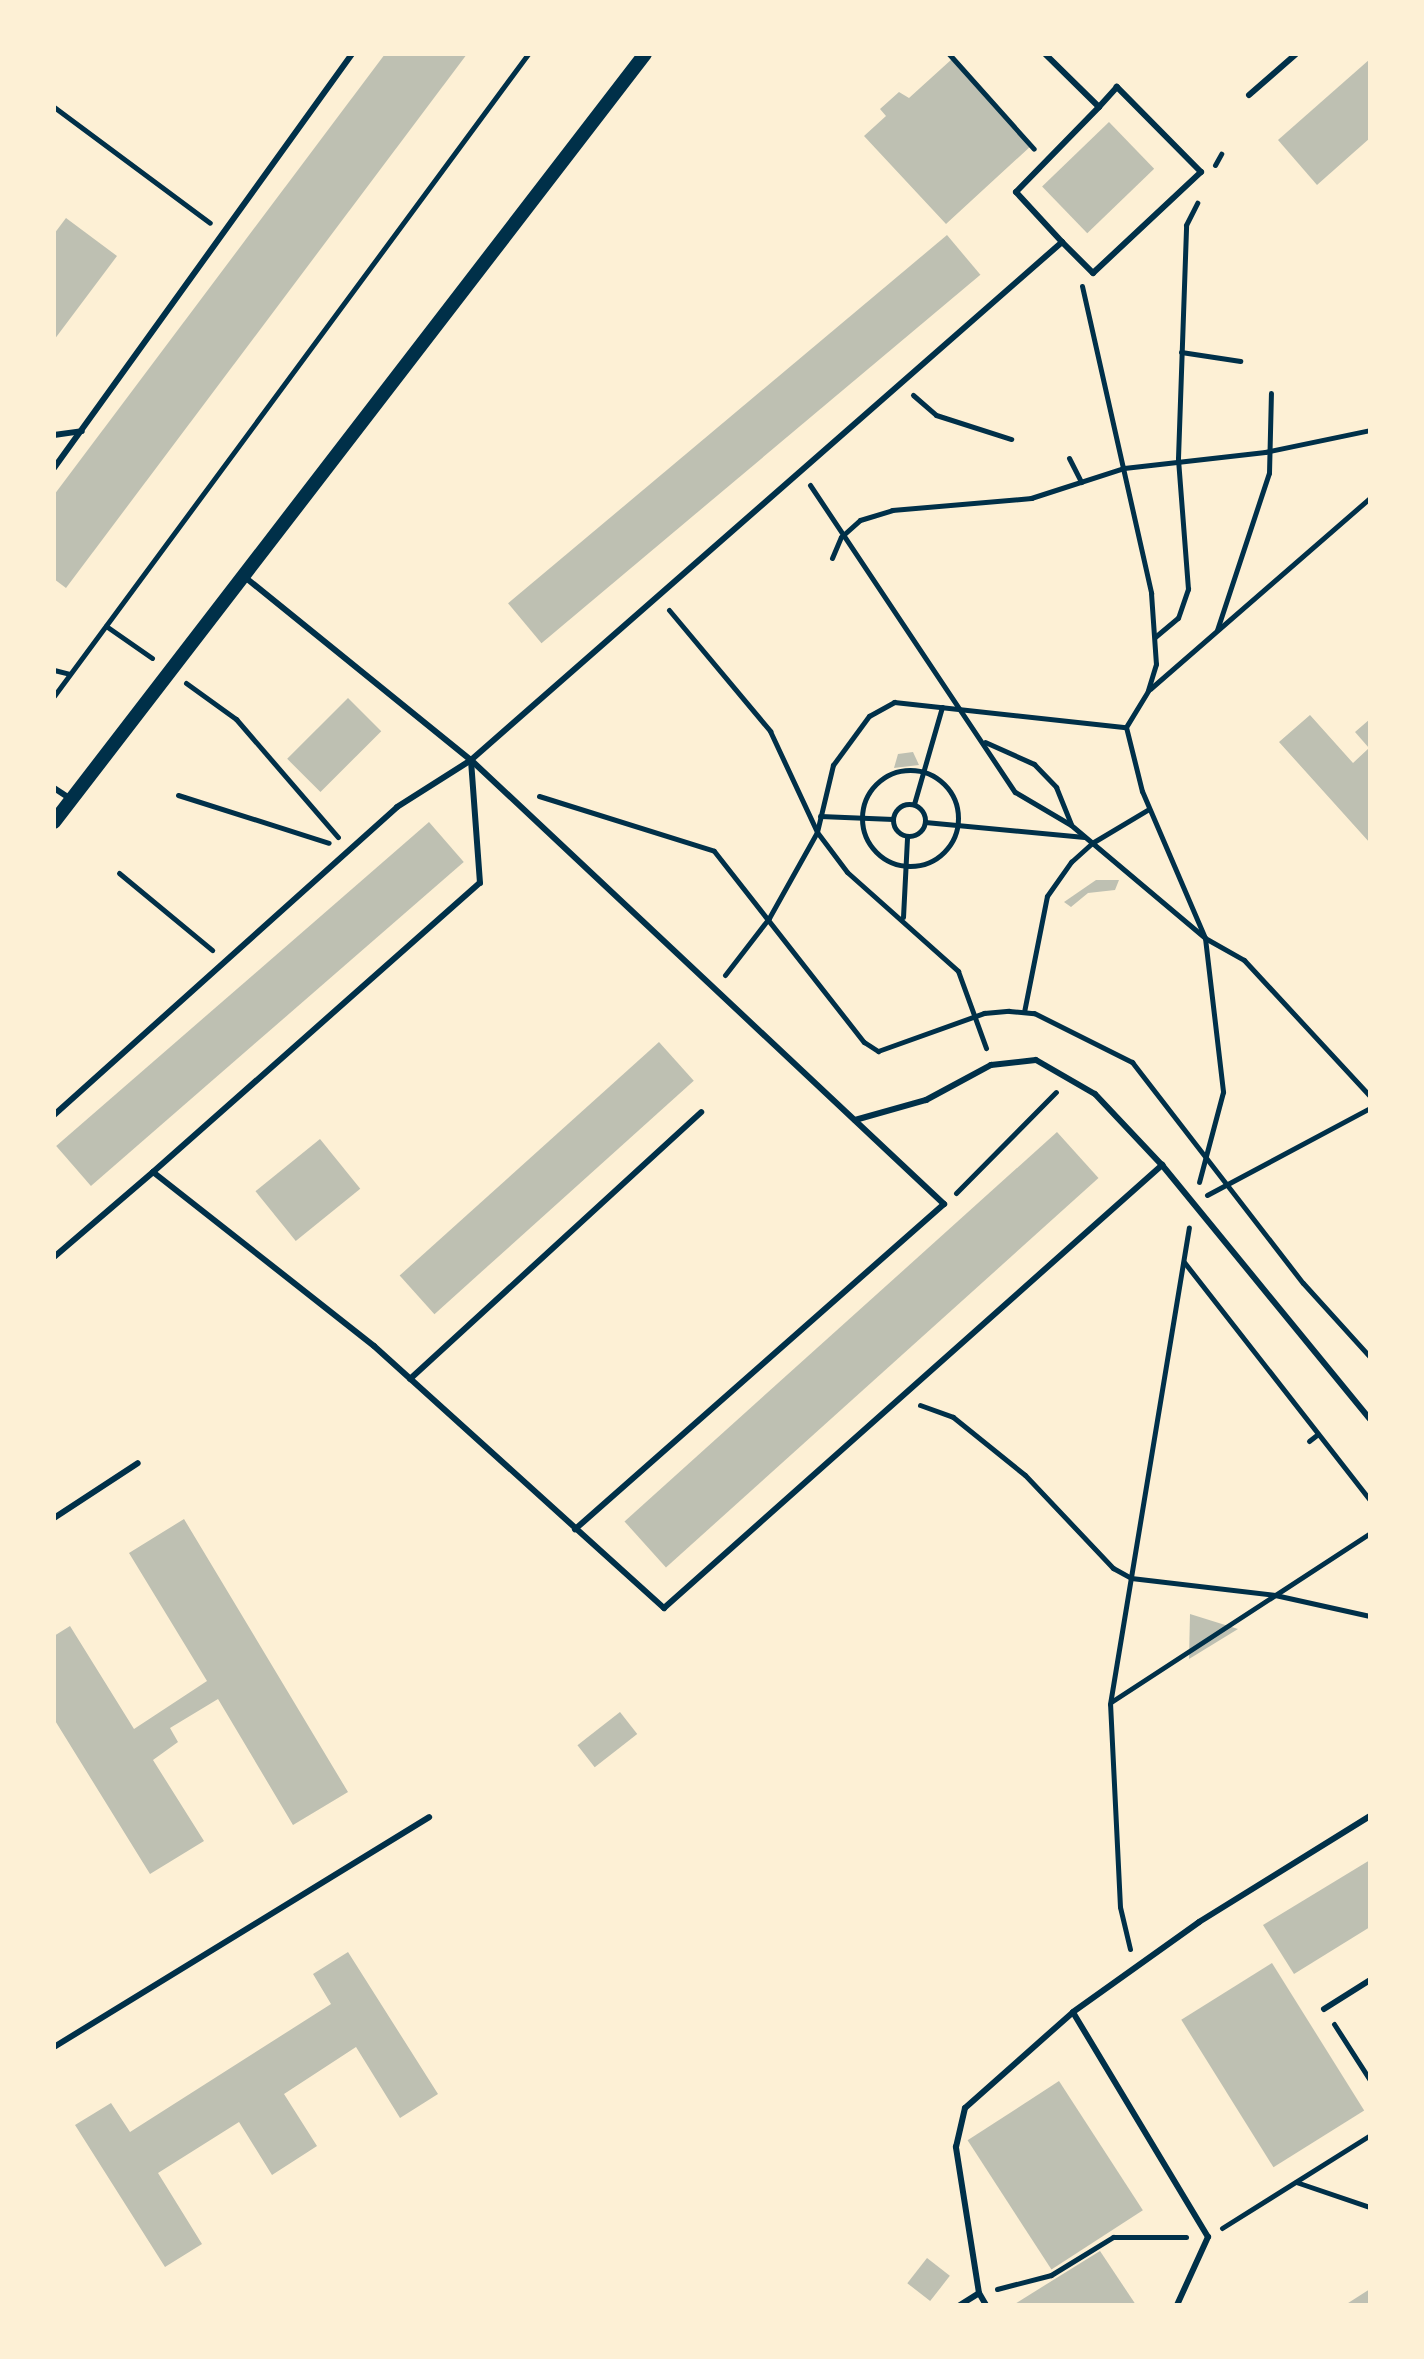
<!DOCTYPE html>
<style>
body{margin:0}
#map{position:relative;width:1424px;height:2359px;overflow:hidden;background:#fdf0d5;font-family:"PT Sans",sans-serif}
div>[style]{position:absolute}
.building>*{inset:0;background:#bec0b2;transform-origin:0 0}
.path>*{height:5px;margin:-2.5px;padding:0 2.5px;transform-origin:2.5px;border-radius:2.5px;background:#003049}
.path>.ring{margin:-2.5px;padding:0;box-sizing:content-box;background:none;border:5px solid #003049;border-radius:50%}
.service>*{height:6px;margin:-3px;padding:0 3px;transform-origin:3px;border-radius:3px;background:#003049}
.tertiary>*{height:14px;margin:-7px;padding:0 7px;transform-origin:7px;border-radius:7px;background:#003049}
span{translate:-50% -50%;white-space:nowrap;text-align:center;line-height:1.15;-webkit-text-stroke:6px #fdf0d5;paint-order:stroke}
.frame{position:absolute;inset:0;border:56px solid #fdf0d5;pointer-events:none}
</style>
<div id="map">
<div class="building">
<div style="clip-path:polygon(385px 54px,467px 54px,66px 588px,54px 579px,54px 495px)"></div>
<div style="clip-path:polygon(952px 59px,1032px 145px,946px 224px,864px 136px,886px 116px,880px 109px,899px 92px,909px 98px)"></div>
<div style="clip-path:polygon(1370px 59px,1370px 138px,1317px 185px,1278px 140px)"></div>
<div style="left:1109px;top:122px;width:65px;height:93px;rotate:46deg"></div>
<div style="clip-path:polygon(66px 218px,117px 256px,54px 340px,54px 234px)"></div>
<div style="left:947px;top:235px;width:52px;height:573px;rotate:50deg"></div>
<div style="left:348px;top:698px;width:47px;height:86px;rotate:45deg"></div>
<div style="clip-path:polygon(1310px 715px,1353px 763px,1369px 748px,1355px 732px,1370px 719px,1370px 843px,1279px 742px)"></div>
<div style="clip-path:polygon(913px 752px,919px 765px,894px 768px,898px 754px)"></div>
<div style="left:429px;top:822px;width:53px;height:494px;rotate:49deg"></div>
<div style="clip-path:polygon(1096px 880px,1119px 880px,1115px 890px,1088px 893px,1071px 907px,1064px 902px)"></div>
<div style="left:659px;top:1042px;width:52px;height:349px;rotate:48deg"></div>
<div style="left:1057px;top:1132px;width:62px;height:582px;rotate:48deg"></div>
<div style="left:320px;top:1139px;width:64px;height:83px;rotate:51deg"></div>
<div style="clip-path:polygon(184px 1519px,348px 1792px,293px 1825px,218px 1699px,170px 1728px,178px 1742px,153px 1760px,204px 1841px,150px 1874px,54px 1719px,54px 1636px,70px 1626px,134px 1729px,207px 1681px,129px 1553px)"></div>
<div style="clip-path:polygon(1190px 1614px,1238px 1629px,1189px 1659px)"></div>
<div style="left:620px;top:1712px;width:28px;height:54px;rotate:52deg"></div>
<div style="clip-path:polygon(1370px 1860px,1370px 1927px,1294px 1974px,1263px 1925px)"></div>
<div style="clip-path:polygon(348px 1952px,438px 2094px,400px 2118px,356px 2047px,284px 2094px,317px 2146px,272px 2175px,239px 2122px,158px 2173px,202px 2244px,165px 2267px,75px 2125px,111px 2103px,130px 2132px,331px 2004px,313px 1974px)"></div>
<div style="left:1272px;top:1963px;width:174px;height:107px;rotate:58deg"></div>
<div style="left:1059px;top:2081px;width:154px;height:109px;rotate:57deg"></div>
<div style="clip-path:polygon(1100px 2251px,1136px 2305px,1013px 2305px)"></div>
<div style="left:927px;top:2258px;width:29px;height:32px;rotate:38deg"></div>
<div style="clip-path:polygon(1370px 2289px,1370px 2305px,1345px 2305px)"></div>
</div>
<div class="path">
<div style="left:949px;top:54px;width:127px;rotate:48.2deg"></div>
<div style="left:54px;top:107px;width:194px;rotate:36.6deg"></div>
<div style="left:1215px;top:165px;width:13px;rotate:-61deg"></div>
<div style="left:1082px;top:286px;width:315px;rotate:77.3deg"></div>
<div style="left:1151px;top:593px;width:71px;rotate:86deg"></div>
<div style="left:1156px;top:664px;width:28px;rotate:107deg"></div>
<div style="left:1148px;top:691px;width:42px;rotate:121.4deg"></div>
<div style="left:1126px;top:727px;width:66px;rotate:76deg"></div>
<div style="left:1142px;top:791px;width:160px;rotate:66.8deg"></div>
<div style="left:1205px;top:938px;width:155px;rotate:83.3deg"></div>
<div style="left:1223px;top:1092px;width:93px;rotate:104.9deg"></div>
<div style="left:1181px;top:352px;width:60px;rotate:8.7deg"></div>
<div style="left:913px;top:395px;width:30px;rotate:41deg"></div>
<div style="left:936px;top:415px;width:79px;rotate:17.7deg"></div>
<div style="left:1069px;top:458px;width:27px;rotate:63deg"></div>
<div style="left:810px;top:485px;width:369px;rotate:56.3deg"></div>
<div style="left:1015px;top:792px;width:65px;rotate:30.5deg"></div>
<div style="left:1071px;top:825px;width:175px;rotate:40.1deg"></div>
<div style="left:1205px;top:938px;width:45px;rotate:29.4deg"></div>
<div style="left:1244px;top:960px;width:185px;rotate:47.2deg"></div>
<div style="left:832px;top:558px;width:23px;rotate:-67deg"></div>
<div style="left:841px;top:537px;width:25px;rotate:-42deg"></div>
<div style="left:860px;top:520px;width:34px;rotate:-17deg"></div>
<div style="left:892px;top:510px;width:140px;rotate:-4.9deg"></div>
<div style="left:1031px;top:498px;width:98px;rotate:-17.9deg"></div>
<div style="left:1124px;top:468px;width:142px;rotate:-6.5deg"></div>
<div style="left:1265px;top:452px;width:107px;rotate:-11.8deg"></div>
<div style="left:669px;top:610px;width:158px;rotate:50.1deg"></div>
<div style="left:770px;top:731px;width:111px;rotate:65deg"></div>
<div style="left:817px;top:832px;width:50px;rotate:53.1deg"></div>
<div style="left:847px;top:872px;width:149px;rotate:41.7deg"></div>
<div style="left:958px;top:971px;width:82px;rotate:70deg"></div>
<div style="left:106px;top:626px;width:56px;rotate:34.8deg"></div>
<div style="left:1217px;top:630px;width:165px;rotate:-71.7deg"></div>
<div style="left:1269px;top:473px;width:80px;rotate:-88.6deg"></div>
<div style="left:1155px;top:637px;width:30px;rotate:-40deg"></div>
<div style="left:1178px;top:618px;width:31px;rotate:-71deg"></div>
<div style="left:1188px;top:589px;width:131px;rotate:-94.4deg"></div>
<div style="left:1178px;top:458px;width:233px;rotate:-88deg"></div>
<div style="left:1186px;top:225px;width:25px;rotate:-63deg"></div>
<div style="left:54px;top:670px;width:16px;rotate:14deg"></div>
<div style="left:186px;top:683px;width:62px;rotate:35.8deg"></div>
<div style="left:236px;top:719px;width:156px;rotate:49.2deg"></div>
<div style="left:1150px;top:689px;width:291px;rotate:-41deg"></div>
<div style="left:54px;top:696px;width:798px;rotate:-53.56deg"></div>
<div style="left:985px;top:742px;width:54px;rotate:24.2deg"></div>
<div style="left:1034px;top:764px;width:32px;rotate:46deg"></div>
<div style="left:1056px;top:787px;width:40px;rotate:68deg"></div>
<div class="ring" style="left:862px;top:770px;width:91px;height:91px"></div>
<div style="left:178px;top:795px;width:158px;rotate:17.6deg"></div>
<div style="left:539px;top:796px;width:183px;rotate:17.4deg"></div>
<div style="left:714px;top:851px;width:243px;rotate:51.9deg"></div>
<div style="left:864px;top:1042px;width:17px;rotate:33deg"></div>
<div style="left:878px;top:1051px;width:113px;rotate:-19.7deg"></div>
<div style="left:984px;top:1013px;width:25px;rotate:-5deg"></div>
<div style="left:1009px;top:1011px;width:25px;rotate:5deg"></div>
<div style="left:1034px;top:1013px;width:110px;rotate:26.6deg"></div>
<div style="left:1132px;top:1062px;width:279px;rotate:52.3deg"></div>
<div style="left:1303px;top:1283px;width:100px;rotate:47.8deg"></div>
<div style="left:914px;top:804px;width:101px;rotate:-73.9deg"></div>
<div class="ring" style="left:893px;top:804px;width:27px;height:27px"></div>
<div style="left:820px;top:816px;width:73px;rotate:2.4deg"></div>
<div style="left:925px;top:822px;width:160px;rotate:5.4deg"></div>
<div style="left:119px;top:873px;width:121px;rotate:39.6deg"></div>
<div style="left:903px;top:917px;width:80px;rotate:-87.1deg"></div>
<div style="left:725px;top:975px;width:72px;rotate:-52.3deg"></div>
<div style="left:769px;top:918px;width:98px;rotate:-60.8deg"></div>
<div style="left:817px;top:832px;width:69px;rotate:-76.6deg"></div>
<div style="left:833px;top:765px;width:61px;rotate:-53.7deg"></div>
<div style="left:869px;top:716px;width:29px;rotate:-29deg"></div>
<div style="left:894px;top:702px;width:233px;rotate:6.2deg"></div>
<div style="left:1024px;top:1012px;width:118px;rotate:-78.8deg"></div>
<div style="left:1047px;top:896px;width:42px;rotate:-54.8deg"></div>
<div style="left:1071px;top:862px;width:28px;rotate:-42deg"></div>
<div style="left:1092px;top:843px;width:66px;rotate:-30.8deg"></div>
<div style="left:956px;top:1193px;width:142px;rotate:-45.3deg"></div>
<div style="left:1207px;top:1195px;width:185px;rotate:-28.1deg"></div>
<div style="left:1184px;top:1262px;width:302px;rotate:52deg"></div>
<div style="left:920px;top:1405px;width:35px;rotate:20deg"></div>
<div style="left:953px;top:1417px;width:92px;rotate:38.9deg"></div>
<div style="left:1025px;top:1475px;width:128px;rotate:46.6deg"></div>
<div style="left:1113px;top:1568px;width:21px;rotate:29deg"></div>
<div style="left:1131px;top:1578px;width:145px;rotate:6.7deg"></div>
<div style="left:1275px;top:1595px;width:97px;rotate:12.5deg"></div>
<div style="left:1309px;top:1441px;width:11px;rotate:-38deg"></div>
<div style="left:1111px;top:1702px;width:309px;rotate:-33.1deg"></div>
<div style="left:1130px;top:1949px;width:43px;rotate:-103.4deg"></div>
<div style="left:1120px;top:1907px;width:203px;rotate:-92.8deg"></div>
<div style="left:1110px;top:1704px;width:483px;rotate:-80.6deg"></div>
<div style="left:1334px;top:2024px;width:67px;rotate:57.3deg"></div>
<div style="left:1296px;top:2182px;width:78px;rotate:18.7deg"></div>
<div style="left:1222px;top:2228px;width:175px;rotate:-32.1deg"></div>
<div style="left:997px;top:2289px;width:56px;rotate:-14.5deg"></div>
<div style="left:1051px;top:2275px;width:73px;rotate:-31.5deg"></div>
<div style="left:1113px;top:2237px;width:73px"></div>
</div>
<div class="service">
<div style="left:1249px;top:95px;width:62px;rotate:-41.1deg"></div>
<div style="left:1062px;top:242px;width:44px;rotate:45deg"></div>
<div style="left:1093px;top:273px;width:148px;rotate:-43.1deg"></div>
<div style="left:1201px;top:172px;width:120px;rotate:-134.7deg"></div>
<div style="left:1117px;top:87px;width:27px;rotate:132deg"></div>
<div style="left:54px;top:435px;width:28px;rotate:-8deg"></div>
<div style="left:54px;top:468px;width:510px;rotate:-54.25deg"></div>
<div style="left:246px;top:578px;width:289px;rotate:39deg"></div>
<div style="left:471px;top:760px;width:649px;rotate:43.19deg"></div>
<div style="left:944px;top:1204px;width:492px;rotate:138.6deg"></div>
<div style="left:54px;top:788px;width:20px;rotate:33deg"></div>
<div style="left:54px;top:1115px;width:461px;rotate:-41.9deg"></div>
<div style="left:397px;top:807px;width:88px;rotate:-32.4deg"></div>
<div style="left:471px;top:760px;width:786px;rotate:-41.23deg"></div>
<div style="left:1062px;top:242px;width:68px;rotate:-132.6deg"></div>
<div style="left:1016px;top:192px;width:119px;rotate:-45.7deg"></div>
<div style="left:1099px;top:107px;width:76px;rotate:-135.5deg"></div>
<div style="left:855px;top:1120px;width:74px;rotate:-15.7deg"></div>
<div style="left:926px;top:1100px;width:74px;rotate:-28.3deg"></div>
<div style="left:991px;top:1065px;width:45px;rotate:-6.3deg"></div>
<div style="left:1036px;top:1060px;width:68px;rotate:30deg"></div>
<div style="left:1095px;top:1094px;width:98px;rotate:46.7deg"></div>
<div style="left:153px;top:1172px;width:436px;rotate:-41.5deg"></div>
<div style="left:480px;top:883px;width:123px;rotate:-94.2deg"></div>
<div style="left:54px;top:1257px;width:130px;rotate:-40.6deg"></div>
<div style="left:153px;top:1172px;width:281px;rotate:38.2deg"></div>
<div style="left:374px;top:1346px;width:391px;rotate:42.1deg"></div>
<div style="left:664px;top:1608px;width:667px;rotate:-41.65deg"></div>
<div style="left:1162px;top:1165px;width:328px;rotate:50.7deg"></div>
<div style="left:410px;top:1379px;width:395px;rotate:-42.5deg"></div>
<div style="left:54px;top:1518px;width:100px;rotate:-33.2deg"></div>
<div style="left:1324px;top:2009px;width:54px;rotate:-32.2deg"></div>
<div style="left:54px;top:2047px;width:440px;rotate:-31.5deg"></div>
<div style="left:960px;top:2305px;width:22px;rotate:-32deg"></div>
<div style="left:986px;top:2305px;width:14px;rotate:-120deg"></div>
<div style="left:979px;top:2293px;width:148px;rotate:-99deg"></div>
<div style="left:956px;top:2147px;width:40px;rotate:-77deg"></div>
<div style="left:965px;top:2108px;width:144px;rotate:-41.6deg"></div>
<div style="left:1177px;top:2305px;width:75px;rotate:-65.5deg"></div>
<div style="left:1208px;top:2237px;width:262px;rotate:-121deg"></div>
<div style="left:1073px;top:2012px;width:155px;rotate:-35.5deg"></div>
<div style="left:1199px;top:1922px;width:201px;rotate:-31.8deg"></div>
</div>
<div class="tertiary">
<div style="left:54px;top:822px;width:969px;rotate:-52.42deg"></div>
</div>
<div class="frame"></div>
</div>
